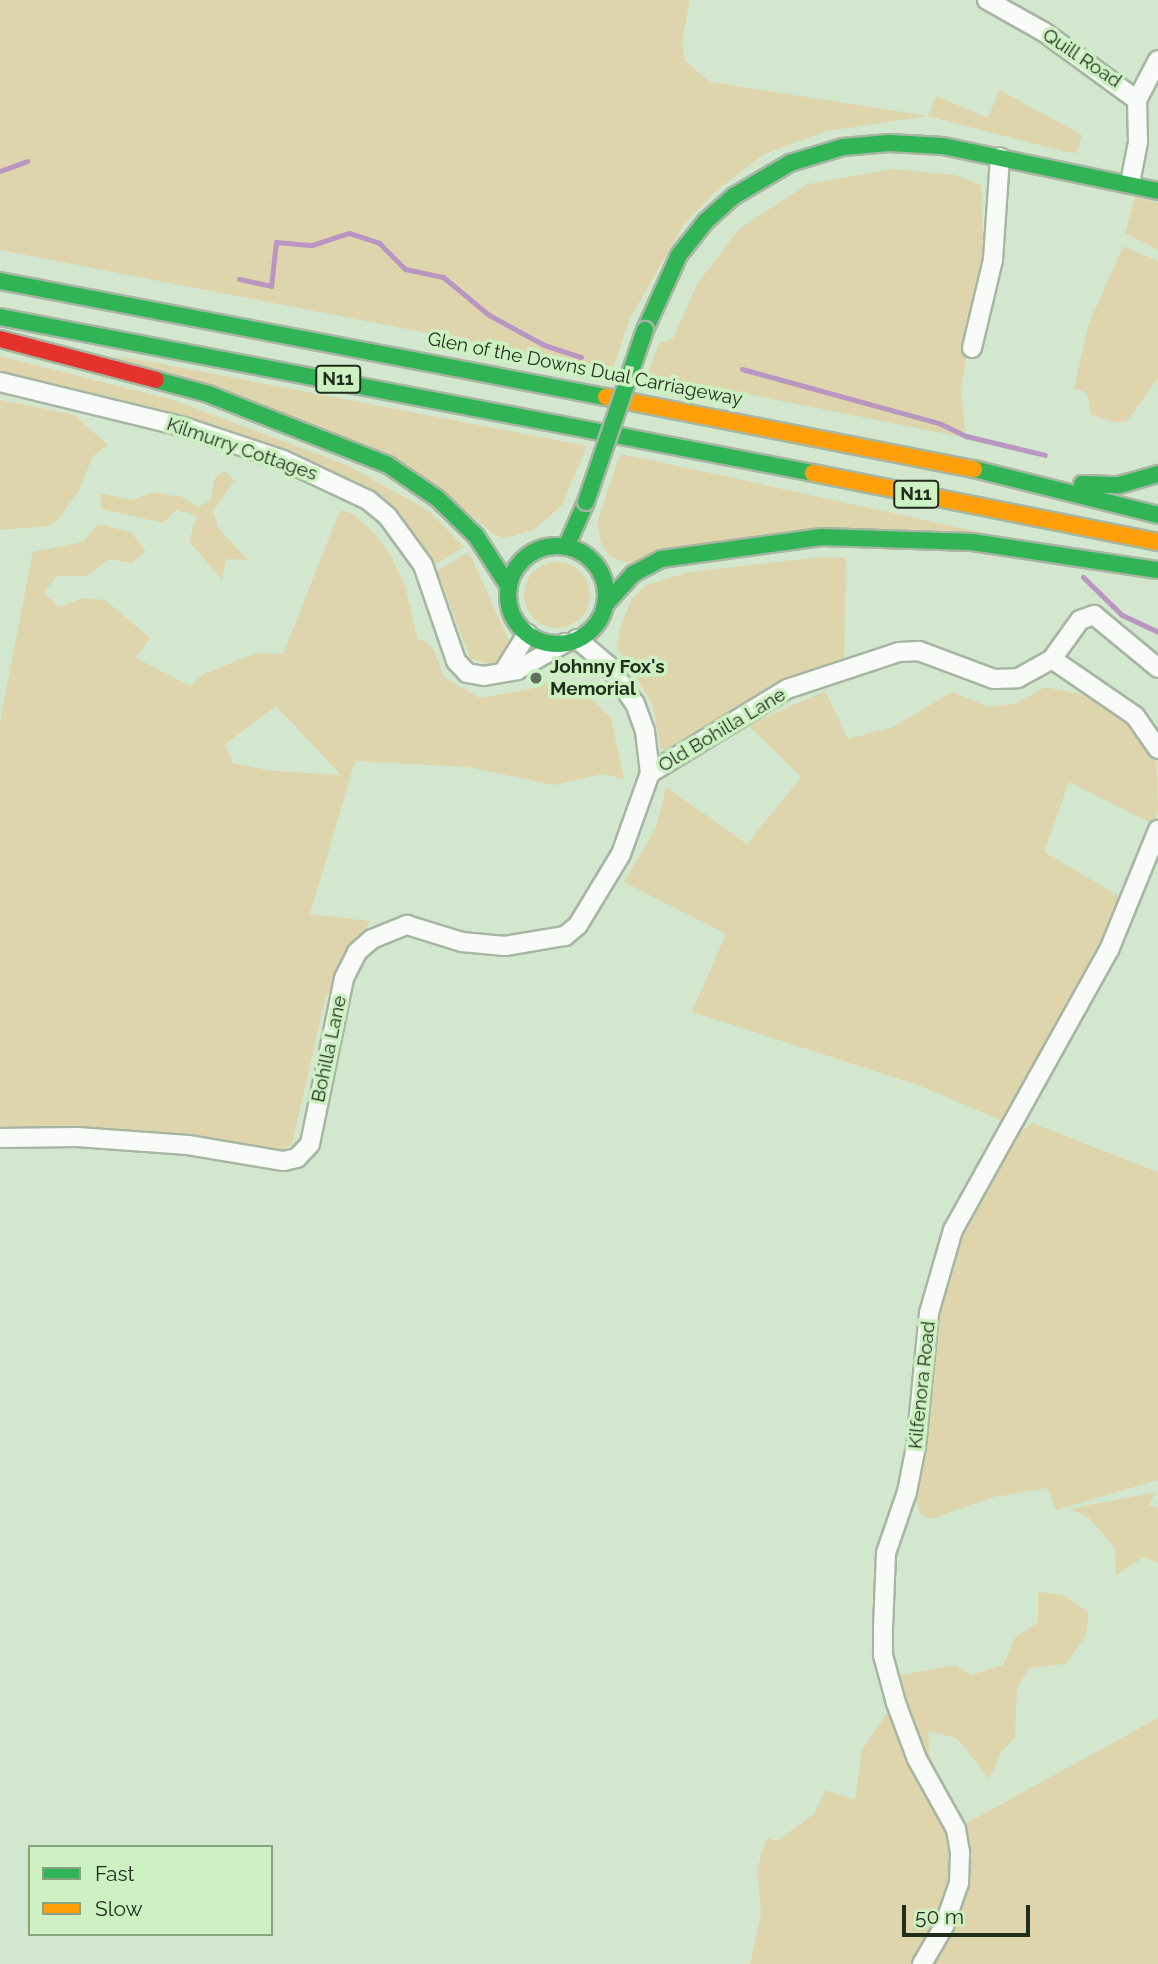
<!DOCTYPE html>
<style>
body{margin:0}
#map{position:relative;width:1158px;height:1964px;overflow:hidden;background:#d3e6ce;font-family:Raleway,sans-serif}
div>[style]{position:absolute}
.green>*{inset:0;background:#dfd5ad}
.round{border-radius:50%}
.stream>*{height:5px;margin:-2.5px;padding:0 2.5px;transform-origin:2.5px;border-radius:2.5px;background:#b896c1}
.roads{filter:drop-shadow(2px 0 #a7b6a3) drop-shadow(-2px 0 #a7b6a3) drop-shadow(0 2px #a7b6a3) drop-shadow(0 -2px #a7b6a3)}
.street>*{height:18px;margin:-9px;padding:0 9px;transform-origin:9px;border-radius:9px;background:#f8fbf8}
.fast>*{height:16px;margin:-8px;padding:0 8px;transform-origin:8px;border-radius:8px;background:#30b455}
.fast>.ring{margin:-8px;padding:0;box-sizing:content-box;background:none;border:16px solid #30b455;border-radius:50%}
.slow>*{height:16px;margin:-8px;padding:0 8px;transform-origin:8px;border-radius:8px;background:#ff9f0a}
.jam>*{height:16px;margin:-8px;padding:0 8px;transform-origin:8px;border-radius:8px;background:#e5322d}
.bridges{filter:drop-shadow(2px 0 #a7b6a3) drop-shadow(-2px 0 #a7b6a3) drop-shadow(0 2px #a7b6a3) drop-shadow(0 -2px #a7b6a3)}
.fast-bridge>*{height:16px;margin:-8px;padding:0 8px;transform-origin:8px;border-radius:8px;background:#30b455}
.dots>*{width:19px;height:19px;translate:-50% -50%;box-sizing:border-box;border:4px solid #cdf1c3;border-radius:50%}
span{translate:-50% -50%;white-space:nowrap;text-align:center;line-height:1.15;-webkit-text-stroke:7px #cdf1c3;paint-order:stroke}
.shield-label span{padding:2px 5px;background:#cdf1c3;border:2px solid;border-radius:5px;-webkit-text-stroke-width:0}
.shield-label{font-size:18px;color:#1f2d1b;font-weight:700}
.street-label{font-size:19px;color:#1f2d1b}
.poi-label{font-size:19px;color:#1f2d1b;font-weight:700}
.left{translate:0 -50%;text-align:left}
.legend{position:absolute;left:28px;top:1845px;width:245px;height:91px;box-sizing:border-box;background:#cdf1c3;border:2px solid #87a380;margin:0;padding:9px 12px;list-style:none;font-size:21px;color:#1f2d1b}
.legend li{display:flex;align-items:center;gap:14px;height:35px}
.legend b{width:35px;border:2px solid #87a380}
.scale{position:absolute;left:902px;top:1905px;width:128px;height:32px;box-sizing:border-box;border:4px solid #1f2d1b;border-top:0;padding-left:9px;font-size:21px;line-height:24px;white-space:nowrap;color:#1f2d1b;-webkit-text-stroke:5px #cdf1c3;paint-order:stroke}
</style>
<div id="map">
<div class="green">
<div style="clip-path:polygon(0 0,690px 0,682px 41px,685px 61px,710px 82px,928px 116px,936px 96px,988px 118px,999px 90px,1082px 135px,1076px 153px,1066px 152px,928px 116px,827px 131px,764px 154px,716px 191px,683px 225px,629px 320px,613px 369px,0 250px)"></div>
<div style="clip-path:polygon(893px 169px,955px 175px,981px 185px,984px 257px,961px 388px,965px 432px,961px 437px,648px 374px,659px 343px,673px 339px,697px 284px,740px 228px,808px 184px)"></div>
<div style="clip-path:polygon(1135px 197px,1158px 203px,1158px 250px,1125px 233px)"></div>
<div style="clip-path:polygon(1123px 246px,1158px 261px,1158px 378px,1127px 421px,1114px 422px,1091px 415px,1087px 393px,1074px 388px,1088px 326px)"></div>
<div style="clip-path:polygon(0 356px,170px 399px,347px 465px,429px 511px,464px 547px,434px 565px,404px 520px,371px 492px,240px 439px,122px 401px,0 372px)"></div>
<div style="clip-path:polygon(112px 356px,147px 361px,587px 446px,562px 505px,534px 530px,505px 538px,494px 535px,467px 511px)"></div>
<div style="clip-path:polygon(0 400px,74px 415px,108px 445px,93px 456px,79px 490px,58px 520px,47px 526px,0 530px)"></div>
<div style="clip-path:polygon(620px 454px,655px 461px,993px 535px,625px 562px,609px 556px,601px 543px,597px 523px)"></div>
<div style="clip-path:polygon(225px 471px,234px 481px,213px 511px,218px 528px,248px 560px,226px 559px,222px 580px,189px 541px,197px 516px,176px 510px,163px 523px,102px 509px,100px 493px,133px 500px,153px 492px,182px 497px,198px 507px,210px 500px,215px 478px)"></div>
<div style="clip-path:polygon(evenodd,340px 510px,353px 514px,374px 533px,390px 554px,405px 586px,418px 641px,424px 640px,432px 647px,445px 678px,480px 698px,535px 688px,553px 679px,583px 691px,611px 718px,624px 779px,603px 774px,554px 785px,468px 767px,355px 761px,310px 914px,370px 921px,325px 999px,292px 1144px,283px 1150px,178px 1136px,57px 1127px,0 1129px,0 721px,33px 552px,83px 542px,98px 524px,131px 532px,146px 552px,131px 563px,110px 559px,86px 576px,56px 576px,44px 593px,59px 607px,84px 598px,105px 600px,150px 638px,136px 658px,190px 686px,204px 674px,253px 654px,283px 654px,340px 510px,276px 706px,341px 775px,273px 771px,232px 763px,225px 744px,276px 706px)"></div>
<div style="clip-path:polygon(469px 552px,509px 641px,500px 659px,490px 665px,470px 658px,437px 571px)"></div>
<div style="clip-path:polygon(821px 557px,846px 558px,844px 664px,780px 679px,667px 751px,660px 747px,653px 705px,618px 649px,619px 632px,631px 600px,646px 585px,690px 572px)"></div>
<div class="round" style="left:524px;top:562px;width:66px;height:66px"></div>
<div style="clip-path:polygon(1045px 687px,1080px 694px,1133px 725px,1156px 754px,1158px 809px,1153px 824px,1069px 782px,1044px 852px,1126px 900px,1062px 1024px,1003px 1121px,918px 1085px,692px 1012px,726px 934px,624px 882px,656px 828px,666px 787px,747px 844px,801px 777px,748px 725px,825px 691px,848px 739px,893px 727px,952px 692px,989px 707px,1017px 703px)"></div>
<div style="clip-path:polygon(1032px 1123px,1158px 1172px,1158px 1480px,1056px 1510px,1047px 1488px,994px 1497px,931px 1519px,920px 1514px,914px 1492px,943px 1292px,973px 1207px,1009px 1143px)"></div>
<div style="clip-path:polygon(1156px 1492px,1149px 1505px,1158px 1508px,1158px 1563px,1144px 1557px,1116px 1575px,1115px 1548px,1088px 1517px,1070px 1509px)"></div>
<div style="clip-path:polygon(1038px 1592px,1063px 1595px,1089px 1613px,1086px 1635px,1066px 1664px,1029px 1668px,1017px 1688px,1015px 1738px,1002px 1751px,989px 1779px,957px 1738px,928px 1731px,930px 1764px,918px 1743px,896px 1676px,956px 1665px,971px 1675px,1003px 1665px,1015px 1638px,1038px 1622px)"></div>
<div style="clip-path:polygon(893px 1704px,949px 1823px,952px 1882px,941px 1921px,917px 1964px,750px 1964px,761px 1913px,757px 1869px,767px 1838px,777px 1841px,815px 1813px,825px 1790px,855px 1800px,862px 1750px)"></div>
<div style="clip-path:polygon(1158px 1718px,1158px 1964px,922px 1964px,959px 1883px,956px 1829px)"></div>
</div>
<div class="stream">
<div style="left:0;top:171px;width:29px;rotate:-20deg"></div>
<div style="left:239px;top:279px;width:33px;rotate:12deg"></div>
<div style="left:271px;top:286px;width:44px;rotate:-83.5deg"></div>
<div style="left:276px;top:242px;width:36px;rotate:5deg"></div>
<div style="left:312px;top:245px;width:39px;rotate:-18deg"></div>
<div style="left:349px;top:233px;width:32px;rotate:18deg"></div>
<div style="left:379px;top:243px;width:37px;rotate:45deg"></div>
<div style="left:405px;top:269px;width:39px;rotate:12deg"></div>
<div style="left:443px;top:277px;width:60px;rotate:39.6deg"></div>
<div style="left:489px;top:315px;width:63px;rotate:28.6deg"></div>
<div style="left:544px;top:345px;width:39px;rotate:18deg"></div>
<div style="left:742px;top:369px;width:206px;rotate:15.4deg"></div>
<div style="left:941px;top:424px;width:28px;rotate:26deg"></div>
<div style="left:966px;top:436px;width:81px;rotate:13.5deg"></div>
<div style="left:1083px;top:577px;width:54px;rotate:44.3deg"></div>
<div style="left:1122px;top:615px;width:40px;rotate:25deg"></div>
</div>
<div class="roads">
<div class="street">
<div style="left:987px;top:0;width:65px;rotate:29.3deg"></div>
<div style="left:1044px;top:32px;width:115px;rotate:36.2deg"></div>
<div style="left:1137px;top:100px;width:42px;rotate:88.6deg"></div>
<div style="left:1138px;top:142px;width:42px;rotate:101deg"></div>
<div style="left:1137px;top:100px;width:45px;rotate:-62.3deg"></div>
<div style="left:972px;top:348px;width:90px;rotate:-76.6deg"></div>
<div style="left:993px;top:260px;width:103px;rotate:-86.1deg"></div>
<div style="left:0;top:382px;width:189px;rotate:13.7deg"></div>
<div style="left:184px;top:427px;width:104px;rotate:18.4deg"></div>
<div style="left:283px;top:460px;width:94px;rotate:25.2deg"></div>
<div style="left:368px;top:500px;width:26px;rotate:40deg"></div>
<div style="left:388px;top:517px;width:59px;rotate:53.9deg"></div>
<div style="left:423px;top:565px;width:102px;rotate:71deg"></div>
<div style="left:456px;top:661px;width:16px;rotate:47deg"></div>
<div style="left:467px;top:673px;width:17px;rotate:10deg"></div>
<div style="left:484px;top:676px;width:34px;rotate:-10deg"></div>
<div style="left:517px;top:670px;width:55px;rotate:-29.4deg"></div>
<div style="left:1052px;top:659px;width:101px;rotate:34.5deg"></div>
<div style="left:1135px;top:716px;width:40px;rotate:55.1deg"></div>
<div style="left:504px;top:671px;width:44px;rotate:-58.1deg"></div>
<div style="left:650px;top:773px;width:161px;rotate:-31.5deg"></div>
<div style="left:787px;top:689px;width:118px;rotate:-18.3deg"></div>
<div style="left:899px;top:652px;width:20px;rotate:-3deg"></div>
<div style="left:919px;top:651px;width:80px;rotate:20.5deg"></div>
<div style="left:994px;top:679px;width:24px;rotate:-2deg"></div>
<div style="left:1018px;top:678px;width:39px;rotate:-29deg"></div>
<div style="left:1052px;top:659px;width:48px;rotate:-54.3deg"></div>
<div style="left:1080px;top:620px;width:15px;rotate:-20deg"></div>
<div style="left:1094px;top:615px;width:83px;rotate:39.6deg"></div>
<div style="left:0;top:1138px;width:77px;rotate:-0.7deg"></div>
<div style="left:77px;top:1137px;width:111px;rotate:4.1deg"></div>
<div style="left:188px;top:1145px;width:97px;rotate:9.5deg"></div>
<div style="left:284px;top:1161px;width:13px;rotate:-13deg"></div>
<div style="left:297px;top:1158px;width:19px;rotate:-47deg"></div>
<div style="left:310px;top:1144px;width:169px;rotate:-78.4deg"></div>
<div style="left:344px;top:978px;width:29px;rotate:-63deg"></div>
<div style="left:357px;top:952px;width:20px;rotate:-41deg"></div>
<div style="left:372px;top:939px;width:38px;rotate:-22deg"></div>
<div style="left:407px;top:925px;width:58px;rotate:17.2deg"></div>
<div style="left:462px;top:942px;width:43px;rotate:5.3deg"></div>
<div style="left:505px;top:946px;width:61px;rotate:-9.5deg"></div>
<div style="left:565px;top:936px;width:17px;rotate:-40deg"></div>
<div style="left:578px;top:925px;width:83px;rotate:-58.8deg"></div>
<div style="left:621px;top:854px;width:86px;rotate:-70.3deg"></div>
<div style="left:650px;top:773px;width:42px;rotate:-96.8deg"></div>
<div style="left:645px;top:731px;width:29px;rotate:-110deg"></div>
<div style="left:635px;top:704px;width:46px;rotate:-124.4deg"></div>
<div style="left:609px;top:666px;width:42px;rotate:-139.8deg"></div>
<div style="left:922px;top:1964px;width:44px;rotate:-59.9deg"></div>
<div style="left:944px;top:1926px;width:46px;rotate:-70.8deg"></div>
<div style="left:959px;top:1883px;width:31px;rotate:-88deg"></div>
<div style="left:960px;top:1852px;width:23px;rotate:-100deg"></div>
<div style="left:956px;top:1829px;width:80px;rotate:-119.1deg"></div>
<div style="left:917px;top:1759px;width:60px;rotate:-110.6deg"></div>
<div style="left:896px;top:1703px;width:50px;rotate:-105.2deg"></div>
<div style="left:883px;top:1655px;width:27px;rotate:-90deg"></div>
<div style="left:883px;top:1628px;width:75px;rotate:-87.7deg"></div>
<div style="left:886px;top:1553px;width:65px;rotate:-71deg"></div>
<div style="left:907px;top:1492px;width:47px;rotate:-78.9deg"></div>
<div style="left:916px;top:1446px;width:134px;rotate:-84.4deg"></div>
<div style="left:929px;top:1313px;width:86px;rotate:-73.9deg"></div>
<div style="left:953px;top:1230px;width:321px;rotate:-60.9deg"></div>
<div style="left:1109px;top:950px;width:130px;rotate:-67.8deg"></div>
</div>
<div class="fast">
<div style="left:0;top:281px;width:617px;rotate:10.84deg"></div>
<div style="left:0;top:317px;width:828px;rotate:10.86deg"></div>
<div style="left:645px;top:330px;width:82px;rotate:-65.6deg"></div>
<div style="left:679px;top:255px;width:43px;rotate:-51.5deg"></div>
<div style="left:706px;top:221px;width:38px;rotate:-42deg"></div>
<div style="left:734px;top:196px;width:65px;rotate:-30.5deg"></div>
<div style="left:790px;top:163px;width:55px;rotate:-16.8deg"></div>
<div style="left:843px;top:147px;width:46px;rotate:-5deg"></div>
<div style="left:889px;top:143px;width:54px;rotate:3.2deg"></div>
<div style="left:943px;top:146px;width:220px;rotate:11.8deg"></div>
<div style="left:156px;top:380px;width:54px;rotate:15.1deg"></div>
<div style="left:208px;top:394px;width:193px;rotate:21.5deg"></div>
<div style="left:388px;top:465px;width:60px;rotate:34.2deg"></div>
<div style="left:438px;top:499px;width:53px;rotate:44.2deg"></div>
<div style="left:476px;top:536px;width:61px;rotate:57.1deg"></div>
<div style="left:974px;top:469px;width:190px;rotate:14deg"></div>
<div style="left:1082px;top:484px;width:37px;rotate:2deg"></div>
<div style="left:1119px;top:485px;width:41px;rotate:-15.8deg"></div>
<div class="ring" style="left:508px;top:546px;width:82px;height:82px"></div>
<div style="left:566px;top:547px;width:49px;rotate:-66deg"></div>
<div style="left:605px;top:605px;width:42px;rotate:-47.9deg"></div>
<div style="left:633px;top:574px;width:32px;rotate:-28deg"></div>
<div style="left:661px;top:559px;width:162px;rotate:-7.8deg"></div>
<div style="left:822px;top:537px;width:150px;rotate:1.9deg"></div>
<div style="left:972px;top:542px;width:188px;rotate:8.6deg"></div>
</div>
<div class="slow">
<div style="left:606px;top:397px;width:375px;rotate:11.1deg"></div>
<div style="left:813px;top:473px;width:352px;rotate:11.3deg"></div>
</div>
<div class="jam">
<div style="left:0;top:339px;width:161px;rotate:14.7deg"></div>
</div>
</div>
<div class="bridges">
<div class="fast-bridge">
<div style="left:586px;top:502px;width:182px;rotate:-71.1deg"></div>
</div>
</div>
<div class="dots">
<div style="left:536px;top:678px;background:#5e6e5a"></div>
</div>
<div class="shield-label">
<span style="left:338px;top:379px">N11</span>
<span style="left:916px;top:494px">N11</span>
</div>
<div class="street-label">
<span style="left:1082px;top:58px;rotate:34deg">Quill Road</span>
<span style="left:585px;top:369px;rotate:11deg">Glen of the Downs Dual Carriageway</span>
<span style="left:242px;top:449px;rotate:19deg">Kilmurry Cottages</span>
<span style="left:722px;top:730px;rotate:-31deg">Old Bohilla Lane</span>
<span style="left:329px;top:1049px;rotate:-78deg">Bohilla Lane</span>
<span style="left:922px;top:1385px;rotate:-84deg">Kilfenora Road</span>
</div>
<div class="poi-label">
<span class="left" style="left:550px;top:678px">Johnny Fox's<br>Memorial</span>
</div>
<ul class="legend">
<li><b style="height:9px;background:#30b455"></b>Fast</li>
<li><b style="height:9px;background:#ff9f0a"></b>Slow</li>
</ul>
<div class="scale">50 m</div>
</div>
